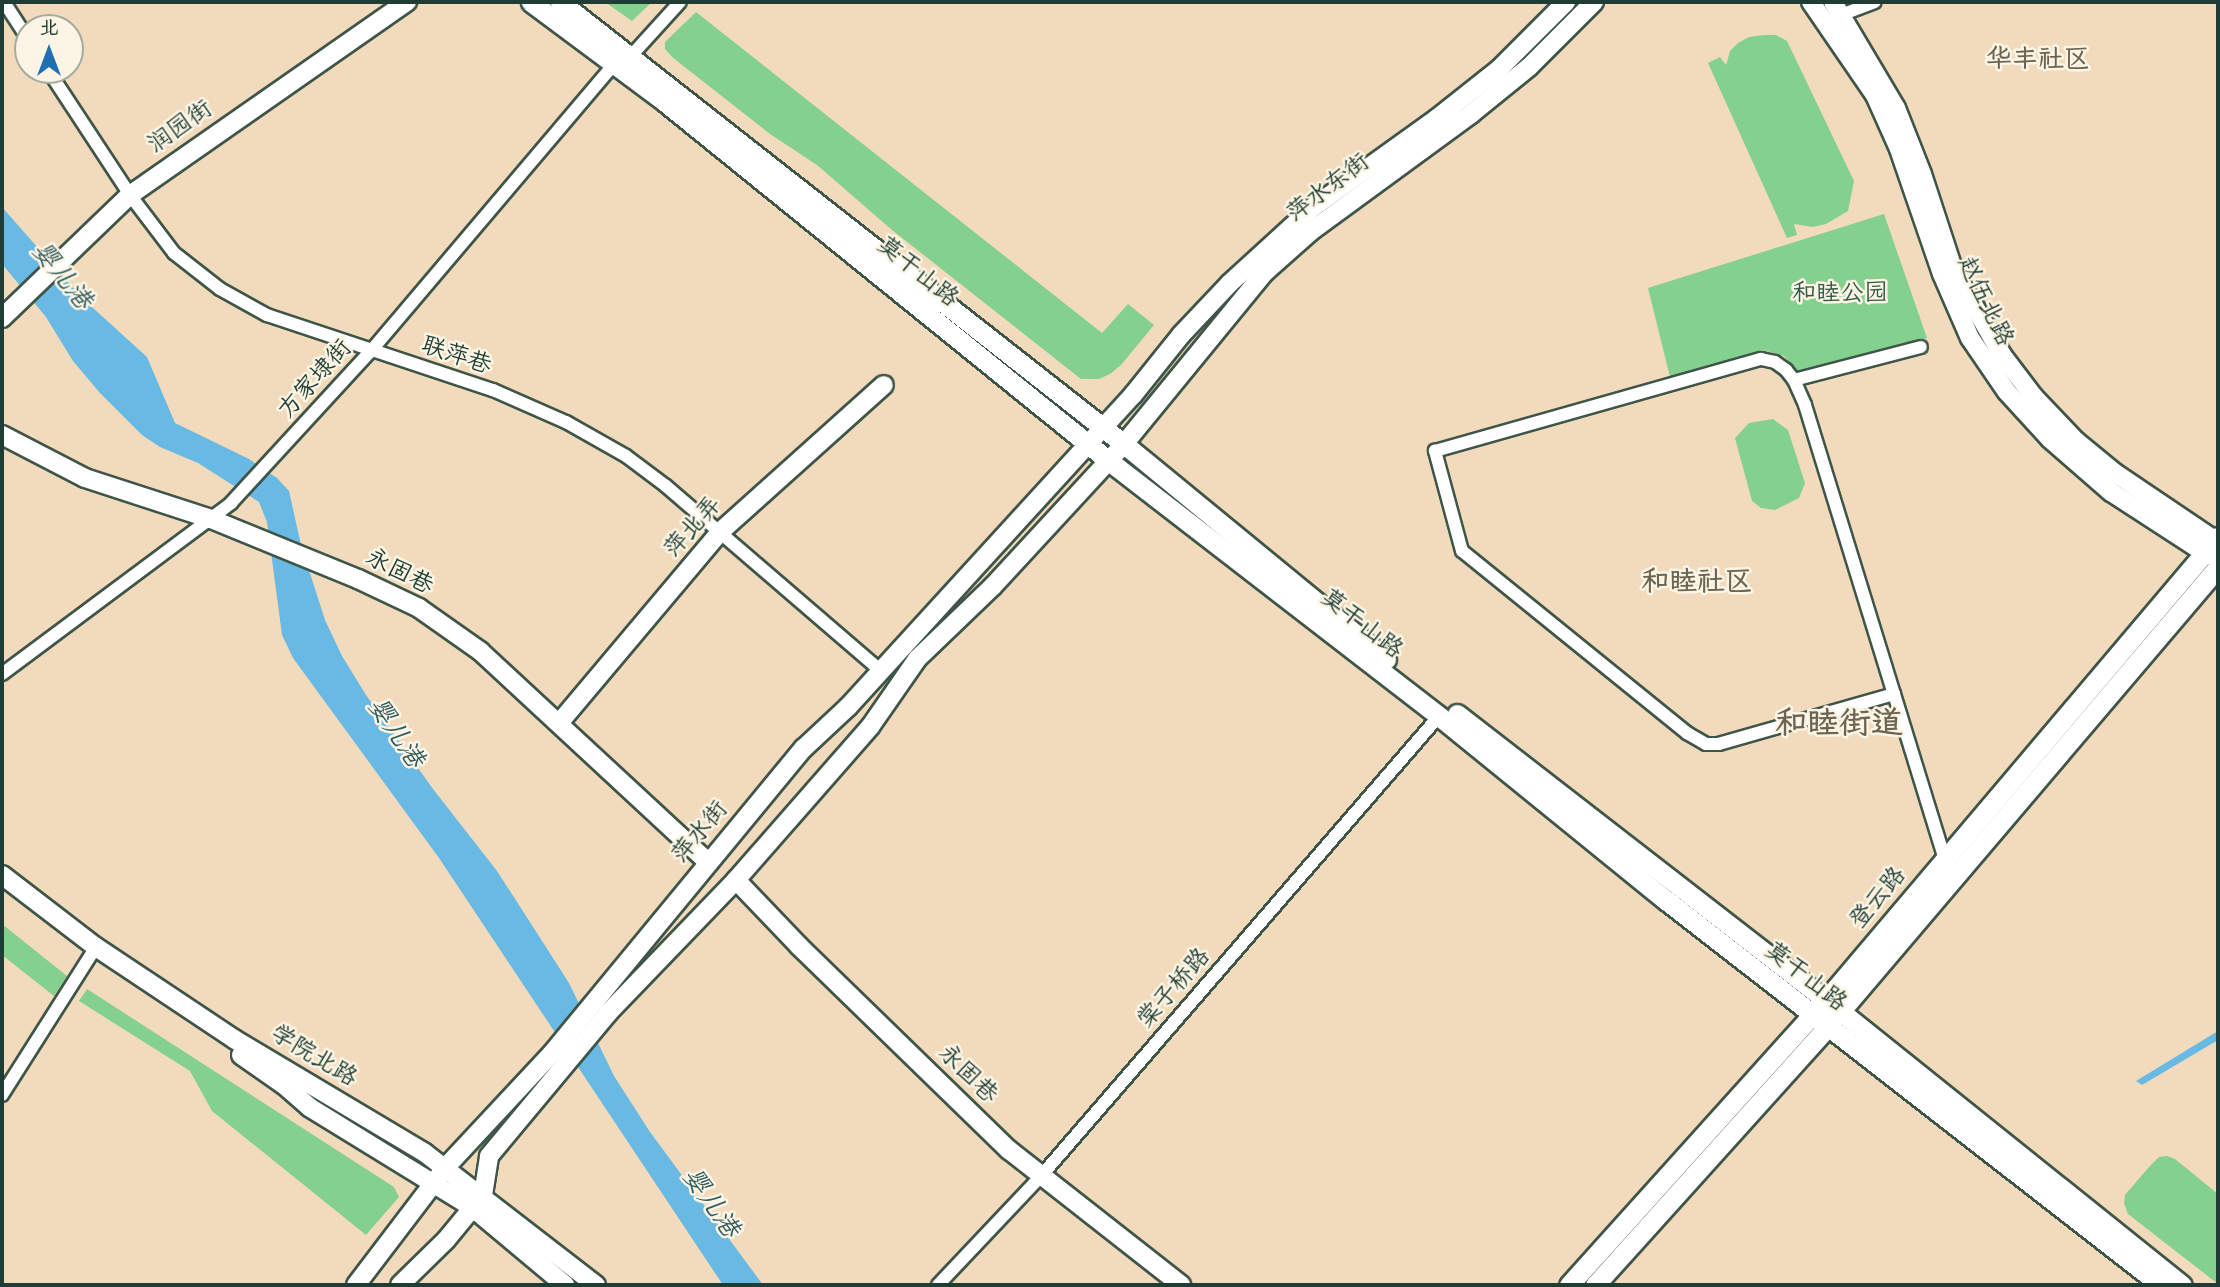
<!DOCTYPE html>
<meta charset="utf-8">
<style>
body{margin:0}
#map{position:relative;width:2220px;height:1287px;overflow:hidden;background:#f2dbbc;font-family:"Indie Flower","LXGW WenKai TC",sans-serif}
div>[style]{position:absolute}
.green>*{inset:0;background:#84d08e}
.water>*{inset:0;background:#68b9e3}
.roads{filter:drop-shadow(2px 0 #3f5548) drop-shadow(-2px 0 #3f5548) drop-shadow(0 2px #3f5548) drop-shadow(0 -2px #3f5548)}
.street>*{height:12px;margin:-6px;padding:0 6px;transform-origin:6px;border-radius:6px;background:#fff}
.secondary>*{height:18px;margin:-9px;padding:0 9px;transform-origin:9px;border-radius:9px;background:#fff}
.primary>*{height:19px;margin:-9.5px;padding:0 9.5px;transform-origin:9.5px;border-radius:9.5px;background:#fff}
span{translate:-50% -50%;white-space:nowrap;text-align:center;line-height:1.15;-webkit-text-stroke:5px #fcf5e5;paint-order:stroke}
.street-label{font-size:24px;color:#1f3d34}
.park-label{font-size:24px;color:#335a46}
.neighbourhood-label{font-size:26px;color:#6b6551;font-weight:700}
.water-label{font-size:26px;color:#315c60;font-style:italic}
.quarter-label{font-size:28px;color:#6b6551;font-weight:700}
.district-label{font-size:32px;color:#6b6551;font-weight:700}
.frame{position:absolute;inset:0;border:4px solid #1f3d34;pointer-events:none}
.north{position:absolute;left:14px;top:14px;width:70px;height:70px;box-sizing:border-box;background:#fcf5e5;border:2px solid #a4ab9e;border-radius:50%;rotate:0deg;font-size:19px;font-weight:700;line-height:28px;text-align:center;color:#1f3d34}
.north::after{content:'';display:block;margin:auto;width:24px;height:32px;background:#1f6fb2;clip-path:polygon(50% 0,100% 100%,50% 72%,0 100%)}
</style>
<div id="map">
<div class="green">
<div style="clip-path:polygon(605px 2px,652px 2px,632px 21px)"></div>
<div style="clip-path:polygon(696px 12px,1102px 333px,1128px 304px,1154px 325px,1121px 365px,1110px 374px,1099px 379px,1081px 379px,892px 230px,817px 165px,770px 134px,672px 57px,665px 49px,665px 42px)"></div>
<div style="clip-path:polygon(1764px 35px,1776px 35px,1787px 41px,1854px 181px,1848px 211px,1826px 224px,1813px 227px,1794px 224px,1797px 235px,1787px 238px,1708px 63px,1720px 57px,1726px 65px,1730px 51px,1738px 43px,1749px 37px)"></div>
<div style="clip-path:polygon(1884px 214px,1927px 338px,1798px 371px,1784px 356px,1763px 350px,1670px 377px,1648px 288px)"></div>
<div style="clip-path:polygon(1773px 419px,1788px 430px,1805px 483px,1799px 498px,1775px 510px,1761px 508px,1752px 501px,1735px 438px,1749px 423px)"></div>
<div style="clip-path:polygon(2px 924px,67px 976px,54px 996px,2px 955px)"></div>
<div style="clip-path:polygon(87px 989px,394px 1187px,399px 1197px,366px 1235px,212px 1111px,190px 1071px,79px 1001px)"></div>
<div style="clip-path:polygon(2167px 1156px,2175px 1159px,2218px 1194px,2218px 1284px,2128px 1214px,2124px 1203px,2125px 1195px,2149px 1167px,2159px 1157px)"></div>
</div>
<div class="water">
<div style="clip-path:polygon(2px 207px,82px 298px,147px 357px,175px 423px,249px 459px,277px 478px,289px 491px,301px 545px,325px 620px,342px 656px,366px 695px,433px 789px,497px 871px,569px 983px,614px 1076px,650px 1132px,763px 1285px,723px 1285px,439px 858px,293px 658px,282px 635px,267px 522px,259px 502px,198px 463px,160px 447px,142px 435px,100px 393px,73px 361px,46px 317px,2px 264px)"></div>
<div style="clip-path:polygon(2218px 1031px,2218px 1040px,2142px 1085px,2136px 1081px)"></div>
</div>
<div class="roads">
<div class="street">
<div style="left:4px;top:2px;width:44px;rotate:57deg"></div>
<div style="left:1841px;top:15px;width:36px;rotate:-21deg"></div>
<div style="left:630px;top:57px;width:74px;rotate:-47.7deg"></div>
<div style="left:48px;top:70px;width:149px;rotate:56.7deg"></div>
<div style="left:130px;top:195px;width:73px;rotate:52.8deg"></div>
<div style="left:174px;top:253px;width:58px;rotate:38deg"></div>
<div style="left:220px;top:289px;width:54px;rotate:29deg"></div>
<div style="left:267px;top:315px;width:238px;rotate:18.4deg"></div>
<div style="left:493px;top:390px;width:80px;rotate:23.7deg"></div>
<div style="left:566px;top:422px;width:69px;rotate:29.5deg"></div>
<div style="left:626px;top:456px;width:50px;rotate:36.9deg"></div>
<div style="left:666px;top:486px;width:284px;rotate:40.7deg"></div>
<div style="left:1794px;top:380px;width:131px;rotate:-14.6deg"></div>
<div style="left:2px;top:674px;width:286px;rotate:-36.7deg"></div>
<div style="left:231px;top:503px;width:205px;rotate:-47.4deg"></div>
<div style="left:370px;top:352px;width:377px;rotate:-49.7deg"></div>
<div style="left:1894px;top:694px;width:182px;rotate:164.1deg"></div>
<div style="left:1719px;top:744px;width:13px;rotate:180deg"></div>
<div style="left:1706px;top:744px;width:22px;rotate:-150deg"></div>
<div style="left:1687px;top:733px;width:289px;rotate:-141deg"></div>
<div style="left:1462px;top:551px;width:104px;rotate:-105.1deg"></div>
<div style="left:1435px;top:451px;width:339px;rotate:-15.8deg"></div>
<div style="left:1761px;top:359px;width:14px;rotate:12deg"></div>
<div style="left:1775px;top:362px;width:14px;rotate:36deg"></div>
<div style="left:1786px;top:370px;width:13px;rotate:51deg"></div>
<div style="left:1794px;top:380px;width:27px;rotate:66deg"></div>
<div style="left:1805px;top:405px;width:302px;rotate:72.9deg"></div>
<div style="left:1894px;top:694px;width:174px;rotate:72.9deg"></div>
<div style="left:2px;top:1095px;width:175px;rotate:-57.6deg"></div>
<div style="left:938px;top:1285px;width:150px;rotate:-46.6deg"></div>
<div style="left:1041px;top:1176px;width:608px;rotate:-49.13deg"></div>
</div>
<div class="secondary">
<div style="left:1811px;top:2px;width:113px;rotate:55.5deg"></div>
<div style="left:1875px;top:95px;width:59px;rotate:66deg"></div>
<div style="left:1899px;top:149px;width:132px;rotate:71deg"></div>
<div style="left:1942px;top:274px;width:70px;rotate:66.4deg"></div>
<div style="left:1970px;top:338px;width:65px;rotate:55.6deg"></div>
<div style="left:2007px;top:392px;width:64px;rotate:47.5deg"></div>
<div style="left:2050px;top:439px;width:81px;rotate:41deg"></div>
<div style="left:2111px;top:492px;width:112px;rotate:33deg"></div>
<div style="left:2205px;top:553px;width:14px;rotate:21deg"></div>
<div style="left:1833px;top:2px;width:123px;rotate:59.3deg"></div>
<div style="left:1896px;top:108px;width:71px;rotate:68.5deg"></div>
<div style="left:1922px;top:174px;width:100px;rotate:71.9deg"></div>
<div style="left:1953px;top:269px;width:99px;rotate:60.3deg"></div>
<div style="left:2002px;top:355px;width:53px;rotate:52.7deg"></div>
<div style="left:2034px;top:397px;width:61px;rotate:46.3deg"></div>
<div style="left:2076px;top:441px;width:50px;rotate:39.4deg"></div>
<div style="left:2115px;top:473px;width:122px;rotate:34deg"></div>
<div style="left:2216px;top:541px;width:6px;rotate:72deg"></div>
<div style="left:2px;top:318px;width:178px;rotate:-43.9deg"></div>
<div style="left:130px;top:195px;width:338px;rotate:-34.9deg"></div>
<div style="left:2px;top:435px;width:93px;rotate:27.4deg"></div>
<div style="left:85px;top:478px;width:133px;rotate:18deg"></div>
<div style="left:211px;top:519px;width:159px;rotate:22.2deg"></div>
<div style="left:358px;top:579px;width:68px;rotate:25.4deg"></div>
<div style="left:419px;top:608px;width:75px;rotate:35.2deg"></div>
<div style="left:480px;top:651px;width:311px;rotate:42.8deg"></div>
<div style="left:560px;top:722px;width:248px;rotate:-49.9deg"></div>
<div style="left:720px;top:532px;width:220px;rotate:-41.9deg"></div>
<div style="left:2px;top:875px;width:118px;rotate:37.5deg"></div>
<div style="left:96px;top:947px;width:166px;rotate:33.7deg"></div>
<div style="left:234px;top:1039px;width:222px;rotate:30.8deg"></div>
<div style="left:425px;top:1153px;width:216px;rotate:37.7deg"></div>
<div style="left:736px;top:880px;width:91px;rotate:46.3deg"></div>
<div style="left:799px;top:946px;width:293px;rotate:44.2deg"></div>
<div style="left:1009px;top:1150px;width:219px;rotate:38.1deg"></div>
<div style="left:241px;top:1055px;width:52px;rotate:34.9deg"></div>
<div style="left:284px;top:1085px;width:33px;rotate:41deg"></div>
<div style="left:309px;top:1107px;width:193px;rotate:31.6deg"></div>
<div style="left:473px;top:1208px;width:120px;rotate:39.9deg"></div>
<div style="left:356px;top:1285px;width:147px;rotate:-52.7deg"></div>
<div style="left:445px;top:1168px;width:158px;rotate:-47deg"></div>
<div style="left:553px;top:1052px;width:394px;rotate:-50.5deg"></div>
<div style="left:804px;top:748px;width:60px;rotate:-43deg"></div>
<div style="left:848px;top:707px;width:423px;rotate:-47.6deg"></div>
<div style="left:1133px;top:395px;width:77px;rotate:-51.3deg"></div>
<div style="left:1181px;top:335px;width:71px;rotate:-46.7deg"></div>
<div style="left:1230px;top:283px;width:111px;rotate:-42.4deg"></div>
<div style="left:1312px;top:208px;width:153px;rotate:-35.7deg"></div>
<div style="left:1436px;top:119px;width:80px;rotate:-38.4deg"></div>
<div style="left:1499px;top:69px;width:95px;rotate:-45deg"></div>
<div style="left:400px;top:1285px;width:64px;rotate:-44.4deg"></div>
<div style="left:446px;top:1240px;width:58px;rotate:-50.6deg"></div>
<div style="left:483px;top:1195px;width:39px;rotate:-81deg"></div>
<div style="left:489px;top:1156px;width:186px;rotate:-50.2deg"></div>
<div style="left:608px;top:1013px;width:185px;rotate:-46.1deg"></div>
<div style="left:736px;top:880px;width:203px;rotate:-48.8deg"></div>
<div style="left:870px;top:727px;width:83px;rotate:-55.3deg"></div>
<div style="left:917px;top:659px;width:105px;rotate:-43.8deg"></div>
<div style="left:993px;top:586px;width:193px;rotate:-47.3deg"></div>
<div style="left:1124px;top:444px;width:222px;rotate:-50.7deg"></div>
<div style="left:1265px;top:272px;width:60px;rotate:-41.6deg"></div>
<div style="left:1310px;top:232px;width:200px;rotate:-36.2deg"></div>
<div style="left:1471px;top:114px;width:75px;rotate:-39deg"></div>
<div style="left:1529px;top:67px;width:92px;rotate:-45deg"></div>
</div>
<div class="primary">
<div style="left:531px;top:2px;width:167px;rotate:36.7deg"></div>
<div style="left:665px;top:102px;width:571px;rotate:38.96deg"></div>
<div style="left:1109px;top:461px;width:417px;rotate:37.7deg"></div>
<div style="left:1439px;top:716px;width:294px;rotate:39.1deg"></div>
<div style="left:1667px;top:901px;width:626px;rotate:37.86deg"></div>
<div style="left:560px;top:2px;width:717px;rotate:38.09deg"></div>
<div style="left:1124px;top:444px;width:339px;rotate:39.4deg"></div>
<div style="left:1457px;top:714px;width:467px;rotate:37.8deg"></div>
<div style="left:1826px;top:1000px;width:456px;rotate:38.7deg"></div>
<div style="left:1569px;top:1285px;width:384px;rotate:-48deg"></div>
<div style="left:1826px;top:1000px;width:607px;rotate:-49.75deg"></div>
<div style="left:1595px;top:1285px;width:347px;rotate:-48deg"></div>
<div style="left:1827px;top:1027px;width:604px;rotate:-49.64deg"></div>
</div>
</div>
<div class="street-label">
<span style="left:181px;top:128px;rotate:-35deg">润园街</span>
<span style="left:1329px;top:189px;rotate:-37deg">萍水东街</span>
<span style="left:917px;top:273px;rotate:39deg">莫干山路</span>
<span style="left:1984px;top:302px;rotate:64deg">赵伍北路</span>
<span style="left:456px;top:357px;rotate:18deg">联萍巷</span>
<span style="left:316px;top:380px;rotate:-48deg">方家埭街</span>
<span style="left:694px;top:528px;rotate:-48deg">萍北弄</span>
<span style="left:399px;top:573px;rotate:27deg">永固巷</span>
<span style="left:1361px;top:625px;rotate:38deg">莫干山路</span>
<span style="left:701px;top:833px;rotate:-50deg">萍水街</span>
<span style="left:1879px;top:899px;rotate:-50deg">登云路</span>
<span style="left:1805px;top:978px;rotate:38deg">莫干山路</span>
<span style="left:1175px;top:989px;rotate:-49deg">棠子桥路</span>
<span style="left:313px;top:1057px;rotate:31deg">学院北路</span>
<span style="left:967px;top:1075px;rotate:44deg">永固巷</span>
</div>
<div class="park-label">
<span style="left:1840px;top:295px">和睦公园</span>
</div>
<div class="neighbourhood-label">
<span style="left:2038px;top:62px">华丰社区</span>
</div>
<div class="water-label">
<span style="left:60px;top:277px;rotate:51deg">婴儿港</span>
<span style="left:394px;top:734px;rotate:56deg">婴儿港</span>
<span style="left:709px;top:1204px;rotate:55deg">婴儿港</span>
</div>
<div class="quarter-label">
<span style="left:1697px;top:584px">和睦社区</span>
</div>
<div class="district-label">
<span style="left:1839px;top:726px">和睦街道</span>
</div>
<div class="frame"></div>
<div class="north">北</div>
</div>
